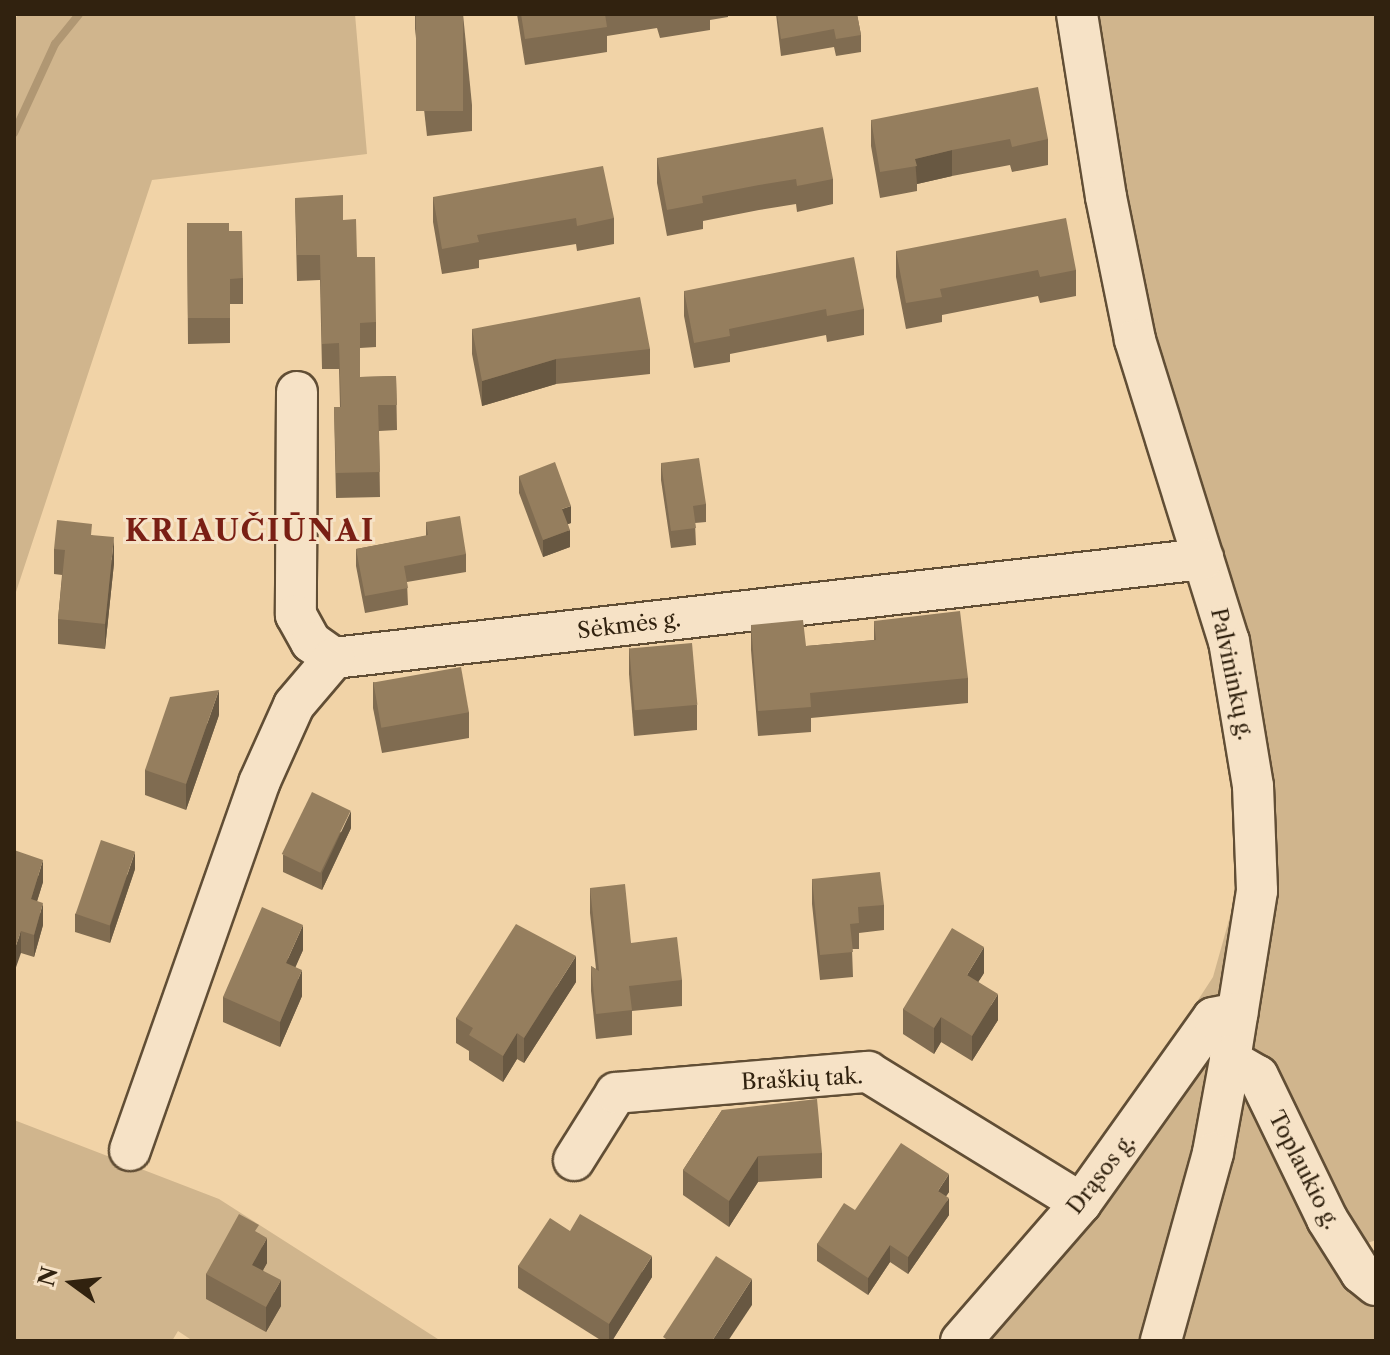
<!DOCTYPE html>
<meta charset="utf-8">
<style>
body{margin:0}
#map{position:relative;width:1390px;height:1355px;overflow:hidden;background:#f1d3a7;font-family:"Libre Caslon Text",serif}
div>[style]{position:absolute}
.green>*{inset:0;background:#d0b58d}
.stream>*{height:8px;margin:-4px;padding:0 4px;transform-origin:4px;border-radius:4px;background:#b09773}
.roads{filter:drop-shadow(2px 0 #614e35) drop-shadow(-2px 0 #614e35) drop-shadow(0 2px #614e35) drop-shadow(0 -2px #614e35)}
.minor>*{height:40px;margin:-20px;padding:0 20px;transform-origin:20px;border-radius:20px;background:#f6e2c6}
.wall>*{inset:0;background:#806c51}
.shaded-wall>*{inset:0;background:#685842}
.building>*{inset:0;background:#957e5e;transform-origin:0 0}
span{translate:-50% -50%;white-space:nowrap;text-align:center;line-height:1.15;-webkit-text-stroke:6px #f6e2c6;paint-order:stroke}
.street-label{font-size:22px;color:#31220f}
.district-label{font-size:30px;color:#7a1f14;font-weight:700;letter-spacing:2px}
.frame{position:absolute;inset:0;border:16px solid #31220f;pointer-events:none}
.north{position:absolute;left:32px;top:1243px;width:80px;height:80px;-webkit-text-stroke:6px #f6e2c6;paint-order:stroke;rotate:285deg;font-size:22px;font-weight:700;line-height:32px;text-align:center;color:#31220f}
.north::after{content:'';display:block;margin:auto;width:28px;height:36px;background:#31220f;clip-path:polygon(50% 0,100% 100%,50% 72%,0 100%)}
</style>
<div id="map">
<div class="green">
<div style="clip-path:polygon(19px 14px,355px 14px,367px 154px,152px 180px,14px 598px,14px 20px)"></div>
<div style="clip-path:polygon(1092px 14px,1376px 14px,1376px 1240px,1362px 1245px,1376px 1258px,1376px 1341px,946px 1341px,1081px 1180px,1213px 977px,1236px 895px,1240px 765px)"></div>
<div style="clip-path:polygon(14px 1120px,219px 1199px,441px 1341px,193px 1341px,178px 1331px,172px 1341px,14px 1341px)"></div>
</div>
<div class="stream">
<div style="left:14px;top:133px;width:98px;rotate:-65.3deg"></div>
<div style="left:55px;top:44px;width:38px;rotate:-51deg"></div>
</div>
<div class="roads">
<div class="minor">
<div style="left:1077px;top:14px;width:185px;rotate:81deg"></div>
<div style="left:1106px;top:197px;width:146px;rotate:78.5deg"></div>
<div style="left:1135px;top:340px;width:315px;rotate:72.7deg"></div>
<div style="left:1229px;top:641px;width:147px;rotate:80.6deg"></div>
<div style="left:1253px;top:786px;width:105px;rotate:87.8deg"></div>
<div style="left:1257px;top:891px;width:171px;rotate:99.1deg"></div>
<div style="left:1230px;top:1060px;width:95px;rotate:100.4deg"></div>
<div style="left:1213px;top:1153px;width:195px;rotate:105.5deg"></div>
<div style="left:297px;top:392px;width:223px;rotate:90.3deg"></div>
<div style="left:296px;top:615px;width:31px;rotate:61deg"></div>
<div style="left:311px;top:642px;width:28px;rotate:35deg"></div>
<div style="left:334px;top:658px;width:875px;rotate:-6.5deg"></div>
<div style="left:1230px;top:1060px;width:32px;rotate:30deg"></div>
<div style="left:1258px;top:1076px;width:159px;rotate:64.2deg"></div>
<div style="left:1327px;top:1219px;width:64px;rotate:57.8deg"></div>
<div style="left:1361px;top:1273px;width:19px;rotate:39deg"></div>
<div style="left:130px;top:1150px;width:389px;rotate:-70.6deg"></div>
<div style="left:259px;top:783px;width:85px;rotate:-65.8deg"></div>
<div style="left:294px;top:705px;width:62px;rotate:-49.6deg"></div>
<div style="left:574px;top:1160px;width:79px;rotate:-57.9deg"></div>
<div style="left:616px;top:1093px;width:253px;rotate:-4.8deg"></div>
<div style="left:868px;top:1072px;width:250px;rotate:31.6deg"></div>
<div style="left:961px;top:1341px;width:183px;rotate:-49deg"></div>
<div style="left:1081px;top:1203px;width:227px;rotate:-54.5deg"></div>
<div style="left:1213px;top:1018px;width:25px;rotate:-11deg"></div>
</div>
</div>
<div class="wall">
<div style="clip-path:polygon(415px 14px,463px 14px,472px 105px,472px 131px,427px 136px,415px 29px)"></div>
<div style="clip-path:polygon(517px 14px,728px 14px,728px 17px,710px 20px,710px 30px,660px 38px,657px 28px,607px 36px,607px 52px,525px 65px)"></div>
<div style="clip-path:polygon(776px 14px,857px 14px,861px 35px,861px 52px,836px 56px,834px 47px,781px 56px)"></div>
<div style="clip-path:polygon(871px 120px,1048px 139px,1048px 165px,1012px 172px,1010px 165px,952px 176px,917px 184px,917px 191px,880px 198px,871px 146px)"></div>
<div style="clip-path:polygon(657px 158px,833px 179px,833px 204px,797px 212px,796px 204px,759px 210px,703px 221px,703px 229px,667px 236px,657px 183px)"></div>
<div style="clip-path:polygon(433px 197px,614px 218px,614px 244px,577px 251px,576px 244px,479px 260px,479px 268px,442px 274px,433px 222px)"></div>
<div style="clip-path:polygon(295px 198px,343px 220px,357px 257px,376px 322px,376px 347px,360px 348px,360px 377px,396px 376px,397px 430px,379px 431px,380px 497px,336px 498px,334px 407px,340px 407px,339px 369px,322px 369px,320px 280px,297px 281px)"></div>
<div style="clip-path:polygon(187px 223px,229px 231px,243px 278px,243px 304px,230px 304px,230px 343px,188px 344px)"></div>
<div style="clip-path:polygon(896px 251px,1076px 270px,1076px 296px,1040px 303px,1038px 296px,942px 315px,942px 322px,906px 329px,896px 277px)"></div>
<div style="clip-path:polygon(684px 291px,864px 309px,864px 335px,827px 342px,826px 335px,730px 354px,730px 362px,694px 368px,684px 316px)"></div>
<div style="clip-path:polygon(472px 329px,650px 349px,650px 374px,556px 384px,482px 406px,472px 354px)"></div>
<div style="clip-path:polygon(661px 463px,706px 504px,706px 522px,695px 523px,696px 545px,671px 548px,661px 480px)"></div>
<div style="clip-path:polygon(519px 476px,571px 523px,568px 524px,570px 547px,543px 557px,519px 493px)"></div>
<div style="clip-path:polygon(426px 522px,466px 554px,466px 572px,407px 582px,408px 605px,365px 613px,356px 566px,356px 549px,426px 536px)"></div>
<div style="clip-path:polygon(92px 535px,114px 563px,105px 649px,58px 644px,58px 619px,62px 575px,54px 574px,54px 549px)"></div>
<div style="clip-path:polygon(874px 621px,968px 678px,968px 703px,811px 718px,811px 732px,758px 736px,751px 650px,751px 625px,806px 646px,874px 640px)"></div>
<div style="clip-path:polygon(629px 648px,697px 705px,697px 730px,634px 736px,629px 674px)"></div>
<div style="clip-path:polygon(373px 682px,469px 712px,469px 738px,382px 753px,373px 708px)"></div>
<div style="clip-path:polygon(219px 715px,186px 810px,145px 795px,145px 770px)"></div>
<div style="clip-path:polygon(351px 828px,322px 890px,283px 872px,283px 855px)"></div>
<div style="clip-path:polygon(14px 850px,43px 882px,37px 901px,43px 925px,34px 957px,21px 953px)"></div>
<div style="clip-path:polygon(135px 869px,110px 943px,75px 932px,75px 914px)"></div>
<div style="clip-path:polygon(812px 879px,884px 905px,884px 930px,859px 933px,859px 949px,852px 949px,853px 977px,820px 980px,812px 904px)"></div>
<div style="clip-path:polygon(590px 888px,631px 943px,682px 980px,682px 1006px,632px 1011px,632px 1035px,596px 1039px,591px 991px,591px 966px,596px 969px,590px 913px)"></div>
<div style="clip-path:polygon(303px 950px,295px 967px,302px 996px,280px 1047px,223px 1022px,223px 997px)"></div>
<div style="clip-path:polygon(984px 973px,978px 982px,998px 1020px,972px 1061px,941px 1042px,934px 1054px,903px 1034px,903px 1009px)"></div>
<div style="clip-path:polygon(576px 982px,524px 1063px,517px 1059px,503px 1082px,469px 1060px,469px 1051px,456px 1043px,456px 1018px)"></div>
<div style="clip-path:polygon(722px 1110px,822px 1153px,822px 1178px,758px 1182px,729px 1227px,683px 1195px,683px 1170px)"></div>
<div style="clip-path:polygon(949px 1192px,946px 1196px,949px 1215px,908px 1274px,890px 1262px,868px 1295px,817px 1261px,817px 1244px,855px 1210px)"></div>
<div style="clip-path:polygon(570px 1231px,652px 1277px,612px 1341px,602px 1341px,518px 1288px,518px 1266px)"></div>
<div style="clip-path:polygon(259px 1233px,267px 1263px,263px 1270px,281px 1306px,266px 1332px,206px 1299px,206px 1274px)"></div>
</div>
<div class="shaded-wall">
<div style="clip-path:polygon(952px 150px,952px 176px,917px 184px,915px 159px)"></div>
<div style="clip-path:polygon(556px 359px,556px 384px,482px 406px,482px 381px)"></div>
<div style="clip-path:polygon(571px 506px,571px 523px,562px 526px,562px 509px)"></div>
<div style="clip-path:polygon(570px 530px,570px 547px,543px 557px,543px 540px)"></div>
<div style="clip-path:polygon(114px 537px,114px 563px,105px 649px,105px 624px)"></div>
<div style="clip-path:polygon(219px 690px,219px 715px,186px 810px,186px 784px)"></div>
<div style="clip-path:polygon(351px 811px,351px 828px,322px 890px,322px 873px)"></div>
<div style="clip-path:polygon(135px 852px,135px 869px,110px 943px,110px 926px)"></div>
<div style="clip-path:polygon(43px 860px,43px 882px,31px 921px,31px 899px)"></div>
<div style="clip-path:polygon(43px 903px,43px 925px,34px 957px,34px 935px)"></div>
<div style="clip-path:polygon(303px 925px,303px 950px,286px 989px,286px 963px)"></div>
<div style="clip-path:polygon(21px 931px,21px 953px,14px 973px,14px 951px)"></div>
<div style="clip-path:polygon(984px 947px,984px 973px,967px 1000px,967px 975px)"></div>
<div style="clip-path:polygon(576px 956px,576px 982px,524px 1063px,524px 1038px)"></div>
<div style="clip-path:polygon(302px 970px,302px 996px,280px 1047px,280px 1022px)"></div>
<div style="clip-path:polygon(998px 994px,998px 1020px,972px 1061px,972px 1036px)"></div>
<div style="clip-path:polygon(941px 1017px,941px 1042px,934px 1054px,934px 1028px)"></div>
<div style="clip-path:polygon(517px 1033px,517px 1059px,503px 1082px,503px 1056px)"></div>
<div style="clip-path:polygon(758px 1156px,758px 1182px,729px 1227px,729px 1201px)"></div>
<div style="clip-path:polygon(949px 1174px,949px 1192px,938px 1208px,938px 1191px)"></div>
<div style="clip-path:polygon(949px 1198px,949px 1215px,908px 1274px,908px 1257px)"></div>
<div style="clip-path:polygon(267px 1238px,267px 1263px,252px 1290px,252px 1265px)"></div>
<div style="clip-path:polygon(890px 1245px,890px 1262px,868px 1295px,868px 1278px)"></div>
<div style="clip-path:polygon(652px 1256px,652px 1277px,612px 1341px,609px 1341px,609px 1324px)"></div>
<div style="clip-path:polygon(752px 1279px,752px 1305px,728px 1341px,712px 1341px)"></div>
<div style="clip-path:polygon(281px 1280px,281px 1306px,266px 1332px,266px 1307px)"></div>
</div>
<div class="building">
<div style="left:416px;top:14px;width:47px;height:97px"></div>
<div style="clip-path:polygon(521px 14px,605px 14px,607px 27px,525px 39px)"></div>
<div style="clip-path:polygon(777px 14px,857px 14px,861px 35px,836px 39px,834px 29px,781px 39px)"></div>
<div style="clip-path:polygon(1038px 87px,1048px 139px,1012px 147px,1010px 139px,952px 150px,915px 159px,917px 166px,880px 172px,871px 120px)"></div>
<div style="clip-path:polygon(823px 127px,833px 179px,797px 186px,796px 179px,759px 185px,702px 196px,703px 203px,667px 210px,657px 158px)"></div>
<div style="clip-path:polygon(603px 166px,614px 218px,577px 226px,576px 218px,477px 235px,479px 242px,442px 249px,433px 197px)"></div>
<div style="clip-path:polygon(343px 195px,343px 220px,356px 219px,357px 257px,375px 257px,376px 322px,360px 323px,360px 377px,396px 376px,397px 405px,378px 405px,380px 472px,336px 473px,334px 407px,341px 407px,339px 343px,322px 344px,320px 255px,297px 255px,295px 198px)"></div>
<div style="clip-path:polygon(1066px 218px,1076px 270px,1040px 277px,1038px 270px,940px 289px,942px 297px,906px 303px,896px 251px)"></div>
<div style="clip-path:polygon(187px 223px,229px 223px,229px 231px,242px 231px,243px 278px,230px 279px,230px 318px,188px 318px)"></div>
<div style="clip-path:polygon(854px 257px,864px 309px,827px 316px,826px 309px,729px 329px,730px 336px,694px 343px,684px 291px)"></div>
<div style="clip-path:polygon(640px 297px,650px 349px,556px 359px,482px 381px,472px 329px)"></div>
<div style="clip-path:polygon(699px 458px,706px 504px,693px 506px,696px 528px,671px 531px,661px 463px)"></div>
<div style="clip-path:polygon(555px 462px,571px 506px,562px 509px,570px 530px,543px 540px,519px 476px)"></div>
<div style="clip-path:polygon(460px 516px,466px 554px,404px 566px,408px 588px,365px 596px,356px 549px,428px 535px,426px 522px)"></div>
<div style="clip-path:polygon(57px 520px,92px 524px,91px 535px,114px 537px,105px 624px,58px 619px,65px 550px,54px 549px)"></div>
<div style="clip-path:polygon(960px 611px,968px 678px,810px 693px,811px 707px,758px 711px,751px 625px,803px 620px,806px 646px,876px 640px,874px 621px)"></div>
<div style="left:692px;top:643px;width:62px;height:63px;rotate:85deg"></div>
<div style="left:461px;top:667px;width:46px;height:89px;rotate:80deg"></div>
<div style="clip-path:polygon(219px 690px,186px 784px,145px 770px,170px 697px)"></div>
<div style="left:312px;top:792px;width:43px;height:69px;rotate:26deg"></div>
<div style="left:101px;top:840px;width:36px;height:78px;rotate:19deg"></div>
<div style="clip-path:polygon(14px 850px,43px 860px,31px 899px,43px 903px,34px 935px,21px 931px,14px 951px)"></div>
<div style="clip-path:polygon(880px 872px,884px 905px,858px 907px,859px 923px,850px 924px,853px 952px,820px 955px,812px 879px)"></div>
<div style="clip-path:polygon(625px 884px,631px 943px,677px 937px,682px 980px,629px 986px,632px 1010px,596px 1014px,591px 966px,599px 971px,590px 888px)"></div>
<div style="clip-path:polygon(262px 907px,303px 925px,286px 963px,302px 970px,280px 1022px,223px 997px)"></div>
<div style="clip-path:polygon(516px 924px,576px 956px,524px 1038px,517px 1033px,503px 1056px,469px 1035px,473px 1028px,456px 1018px)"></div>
<div style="clip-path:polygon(952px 928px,984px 947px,967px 975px,998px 994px,972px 1036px,941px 1017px,934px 1028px,903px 1009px)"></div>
<div style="clip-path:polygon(817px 1099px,822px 1153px,758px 1156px,729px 1201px,683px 1170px,722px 1110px)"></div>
<div style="clip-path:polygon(901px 1143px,949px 1174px,938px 1191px,949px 1198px,908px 1257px,890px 1245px,868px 1278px,817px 1244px,844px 1203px,855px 1210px)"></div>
<div style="clip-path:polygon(239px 1214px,259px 1225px,255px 1231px,267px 1238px,252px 1265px,281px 1280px,266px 1307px,206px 1274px)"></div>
<div style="clip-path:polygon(580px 1214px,652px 1256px,609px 1324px,518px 1266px,550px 1218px,570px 1231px)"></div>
<div style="clip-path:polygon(716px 1256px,752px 1279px,712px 1341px,669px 1341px,663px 1337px)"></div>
</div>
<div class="street-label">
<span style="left:629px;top:625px;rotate:-7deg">Sėkmės g.</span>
<span style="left:1232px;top:674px;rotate:78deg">Palvininkų g.</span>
<span style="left:802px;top:1079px;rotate:-3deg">Braškių tak.</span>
<span style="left:1304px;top:1170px;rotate:63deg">Toplaukio g.</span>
<span style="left:1101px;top:1174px;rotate:-52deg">Drąsos g.</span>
</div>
<div class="district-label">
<span style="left:250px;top:531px">KRIAUČIŪNAI</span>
</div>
<div class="frame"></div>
<div class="north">N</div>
</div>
